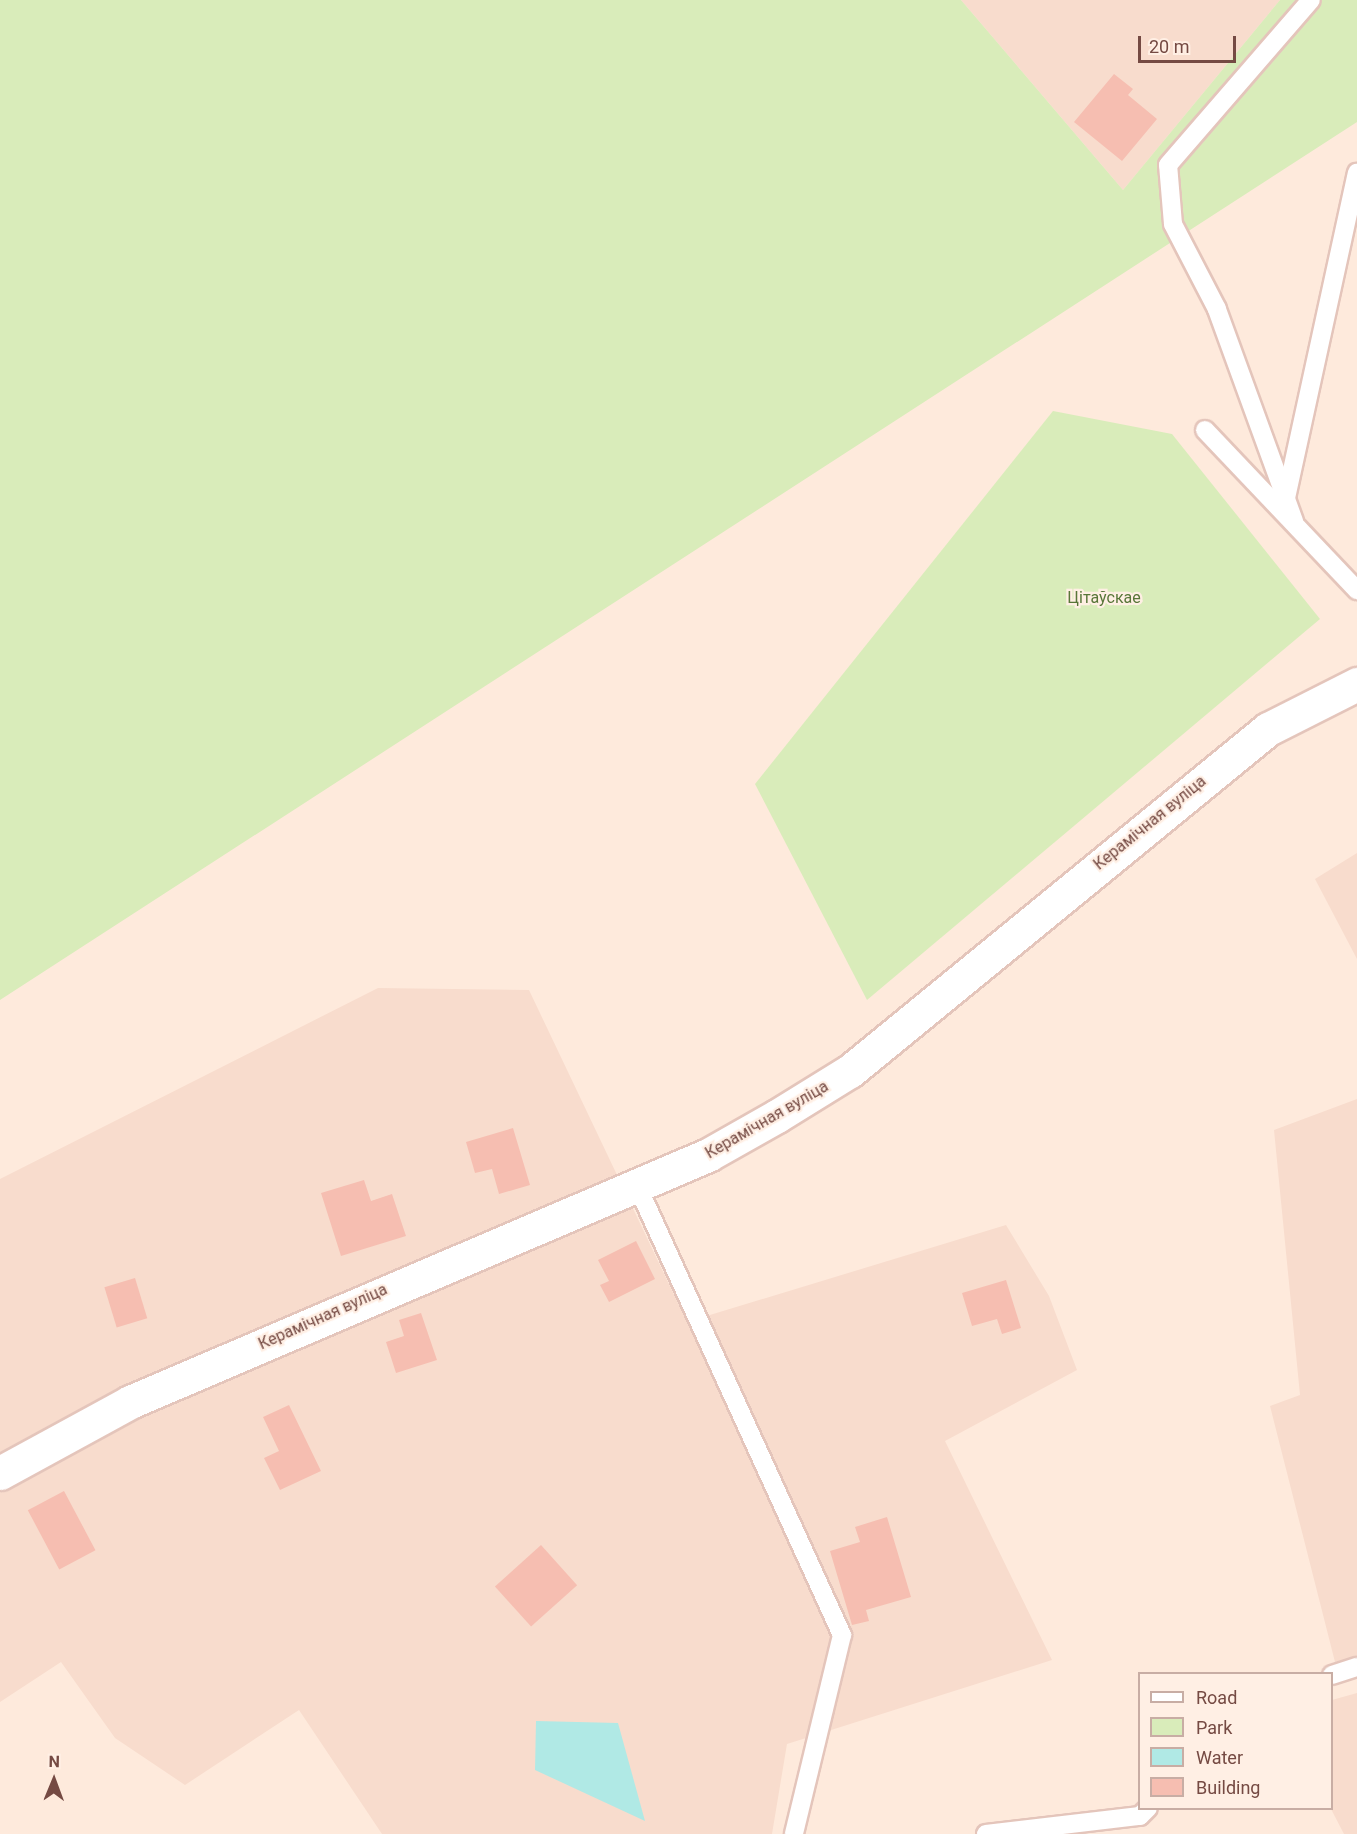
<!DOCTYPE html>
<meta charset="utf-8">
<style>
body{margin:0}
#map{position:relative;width:1357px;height:1834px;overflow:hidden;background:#feeadc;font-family:Roboto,sans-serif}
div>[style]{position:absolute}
.residential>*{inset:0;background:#f8dccd}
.green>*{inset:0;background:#d9ecba}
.water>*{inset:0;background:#b0e9e5}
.building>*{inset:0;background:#f6beb1;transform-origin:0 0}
.roads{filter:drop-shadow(2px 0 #e4c5bb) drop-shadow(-2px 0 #e4c5bb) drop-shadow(0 2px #e4c5bb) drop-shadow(0 -2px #e4c5bb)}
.service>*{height:18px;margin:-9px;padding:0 9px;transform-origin:9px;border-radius:9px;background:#fff}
.minor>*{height:33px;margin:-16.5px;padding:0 16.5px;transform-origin:16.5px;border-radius:16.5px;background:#fff}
span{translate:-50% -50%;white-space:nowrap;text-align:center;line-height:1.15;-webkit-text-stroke:4.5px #ffefe4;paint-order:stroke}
.park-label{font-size:16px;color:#587638}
.street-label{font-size:16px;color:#754a43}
.legend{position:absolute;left:1138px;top:1672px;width:195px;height:138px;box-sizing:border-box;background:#ffefe4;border:2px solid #c8ada4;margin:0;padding:8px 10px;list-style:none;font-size:18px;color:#754a43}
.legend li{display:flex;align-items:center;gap:12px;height:30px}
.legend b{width:30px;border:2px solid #c8ada4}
.north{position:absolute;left:24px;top:1750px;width:60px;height:60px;-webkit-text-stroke:4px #ffefe4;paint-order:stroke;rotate:1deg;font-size:16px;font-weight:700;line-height:24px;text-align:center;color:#754a43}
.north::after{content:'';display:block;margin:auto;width:21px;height:27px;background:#754a43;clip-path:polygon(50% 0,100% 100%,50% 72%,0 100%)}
.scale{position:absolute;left:1138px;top:36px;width:98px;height:27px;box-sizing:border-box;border:3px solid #754a43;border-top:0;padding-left:8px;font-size:18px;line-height:21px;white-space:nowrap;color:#754a43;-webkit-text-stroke:4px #ffefe4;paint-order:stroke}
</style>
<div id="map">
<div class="residential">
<div style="clip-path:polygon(961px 0,1280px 0,1123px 190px)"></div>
<div style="clip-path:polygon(1357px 853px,1357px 959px,1315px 879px)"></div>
<div style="clip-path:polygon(378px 988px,529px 990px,687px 1322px,1006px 1225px,1049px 1296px,1077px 1370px,945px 1441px,1052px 1660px,787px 1744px,772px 1834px,382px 1834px,299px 1710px,185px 1785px,115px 1738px,61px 1662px,0 1702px,0 1179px)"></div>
<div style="clip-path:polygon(1357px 1099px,1357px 1656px,1335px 1662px,1270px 1406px,1300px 1395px,1274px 1130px)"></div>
<div style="clip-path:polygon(1357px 1693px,1357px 1834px,1344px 1834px,1331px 1809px,1332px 1700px)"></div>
</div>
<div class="green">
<div style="clip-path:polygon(0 0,961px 0,1123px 190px,1280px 0,1357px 0,1357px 122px,0 1000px)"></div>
<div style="clip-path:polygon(1053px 411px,1172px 434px,1320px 619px,867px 1000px,755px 784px)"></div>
</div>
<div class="water">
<div style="clip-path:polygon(536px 1721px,618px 1723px,645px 1821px,535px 1770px)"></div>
</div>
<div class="building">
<div style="clip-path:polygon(1114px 74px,1133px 89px,1128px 95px,1157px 119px,1122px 161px,1074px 122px)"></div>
<div style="clip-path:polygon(513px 1128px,530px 1185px,499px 1194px,492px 1169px,475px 1173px,466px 1142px)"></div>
<div style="clip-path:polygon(364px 1180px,371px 1201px,392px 1194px,406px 1236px,341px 1256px,321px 1193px)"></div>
<div style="clip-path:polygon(636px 1241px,655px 1279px,609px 1302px,600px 1285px,609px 1281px,598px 1260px)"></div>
<div style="left:135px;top:1278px;width:42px;height:32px;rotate:73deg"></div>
<div style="clip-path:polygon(1006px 1280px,1021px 1328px,1002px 1334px,997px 1319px,972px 1326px,962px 1293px)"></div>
<div style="clip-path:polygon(421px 1313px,437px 1360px,396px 1373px,386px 1342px,404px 1336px,399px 1320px)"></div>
<div style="clip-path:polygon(289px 1405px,321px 1471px,280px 1490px,264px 1458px,279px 1451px,263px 1417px)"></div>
<div style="left:64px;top:1491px;width:67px;height:41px;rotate:62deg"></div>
<div style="clip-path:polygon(887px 1517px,911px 1597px,866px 1610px,869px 1621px,852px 1625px,830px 1551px,860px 1542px,855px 1527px)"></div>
<div style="left:541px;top:1545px;width:54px;height:62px;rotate:48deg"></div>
</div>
<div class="roads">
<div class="service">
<div style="left:1205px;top:430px;width:221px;rotate:46.5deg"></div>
<div style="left:1286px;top:498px;width:333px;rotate:-77.7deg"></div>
<div style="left:1294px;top:521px;width:226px;rotate:-110deg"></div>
<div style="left:1217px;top:309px;width:96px;rotate:-117.4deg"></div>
<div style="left:1173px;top:224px;width:59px;rotate:-94.8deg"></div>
<div style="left:1168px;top:165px;width:218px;rotate:-49.1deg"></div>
<div style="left:636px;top:1183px;width:497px;rotate:65.5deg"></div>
<div style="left:842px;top:1635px;width:205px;rotate:103.6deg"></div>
<div style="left:1332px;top:1675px;width:26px;rotate:-18deg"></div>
<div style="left:986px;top:1834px;width:155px;rotate:-6.7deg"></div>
<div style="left:1140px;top:1816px;width:11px;rotate:-45deg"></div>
</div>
<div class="minor">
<div style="left:0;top:1473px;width:148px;rotate:-28.6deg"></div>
<div style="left:130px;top:1402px;width:629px;rotate:-23.14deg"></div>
<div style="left:708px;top:1155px;width:79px;rotate:-29.5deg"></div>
<div style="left:777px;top:1116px;width:86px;rotate:-31.7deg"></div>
<div style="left:850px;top:1071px;width:540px;rotate:-39.29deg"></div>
<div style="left:1268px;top:729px;width:100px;rotate:-26.8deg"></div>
</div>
</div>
<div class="park-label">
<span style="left:1104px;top:598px">Цітаўскае</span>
</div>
<div class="street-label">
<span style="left:1150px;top:823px;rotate:-39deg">Керамічная вуліца</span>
<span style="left:767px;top:1120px;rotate:-30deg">Керамічная вуліца</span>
<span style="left:323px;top:1317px;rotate:-24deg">Керамічная вуліца</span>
</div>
<ul class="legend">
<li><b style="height:8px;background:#fff"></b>Road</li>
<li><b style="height:16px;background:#d9ecba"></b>Park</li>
<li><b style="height:16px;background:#b0e9e5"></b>Water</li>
<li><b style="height:16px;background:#f6beb1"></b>Building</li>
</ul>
<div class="north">N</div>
<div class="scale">20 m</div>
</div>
